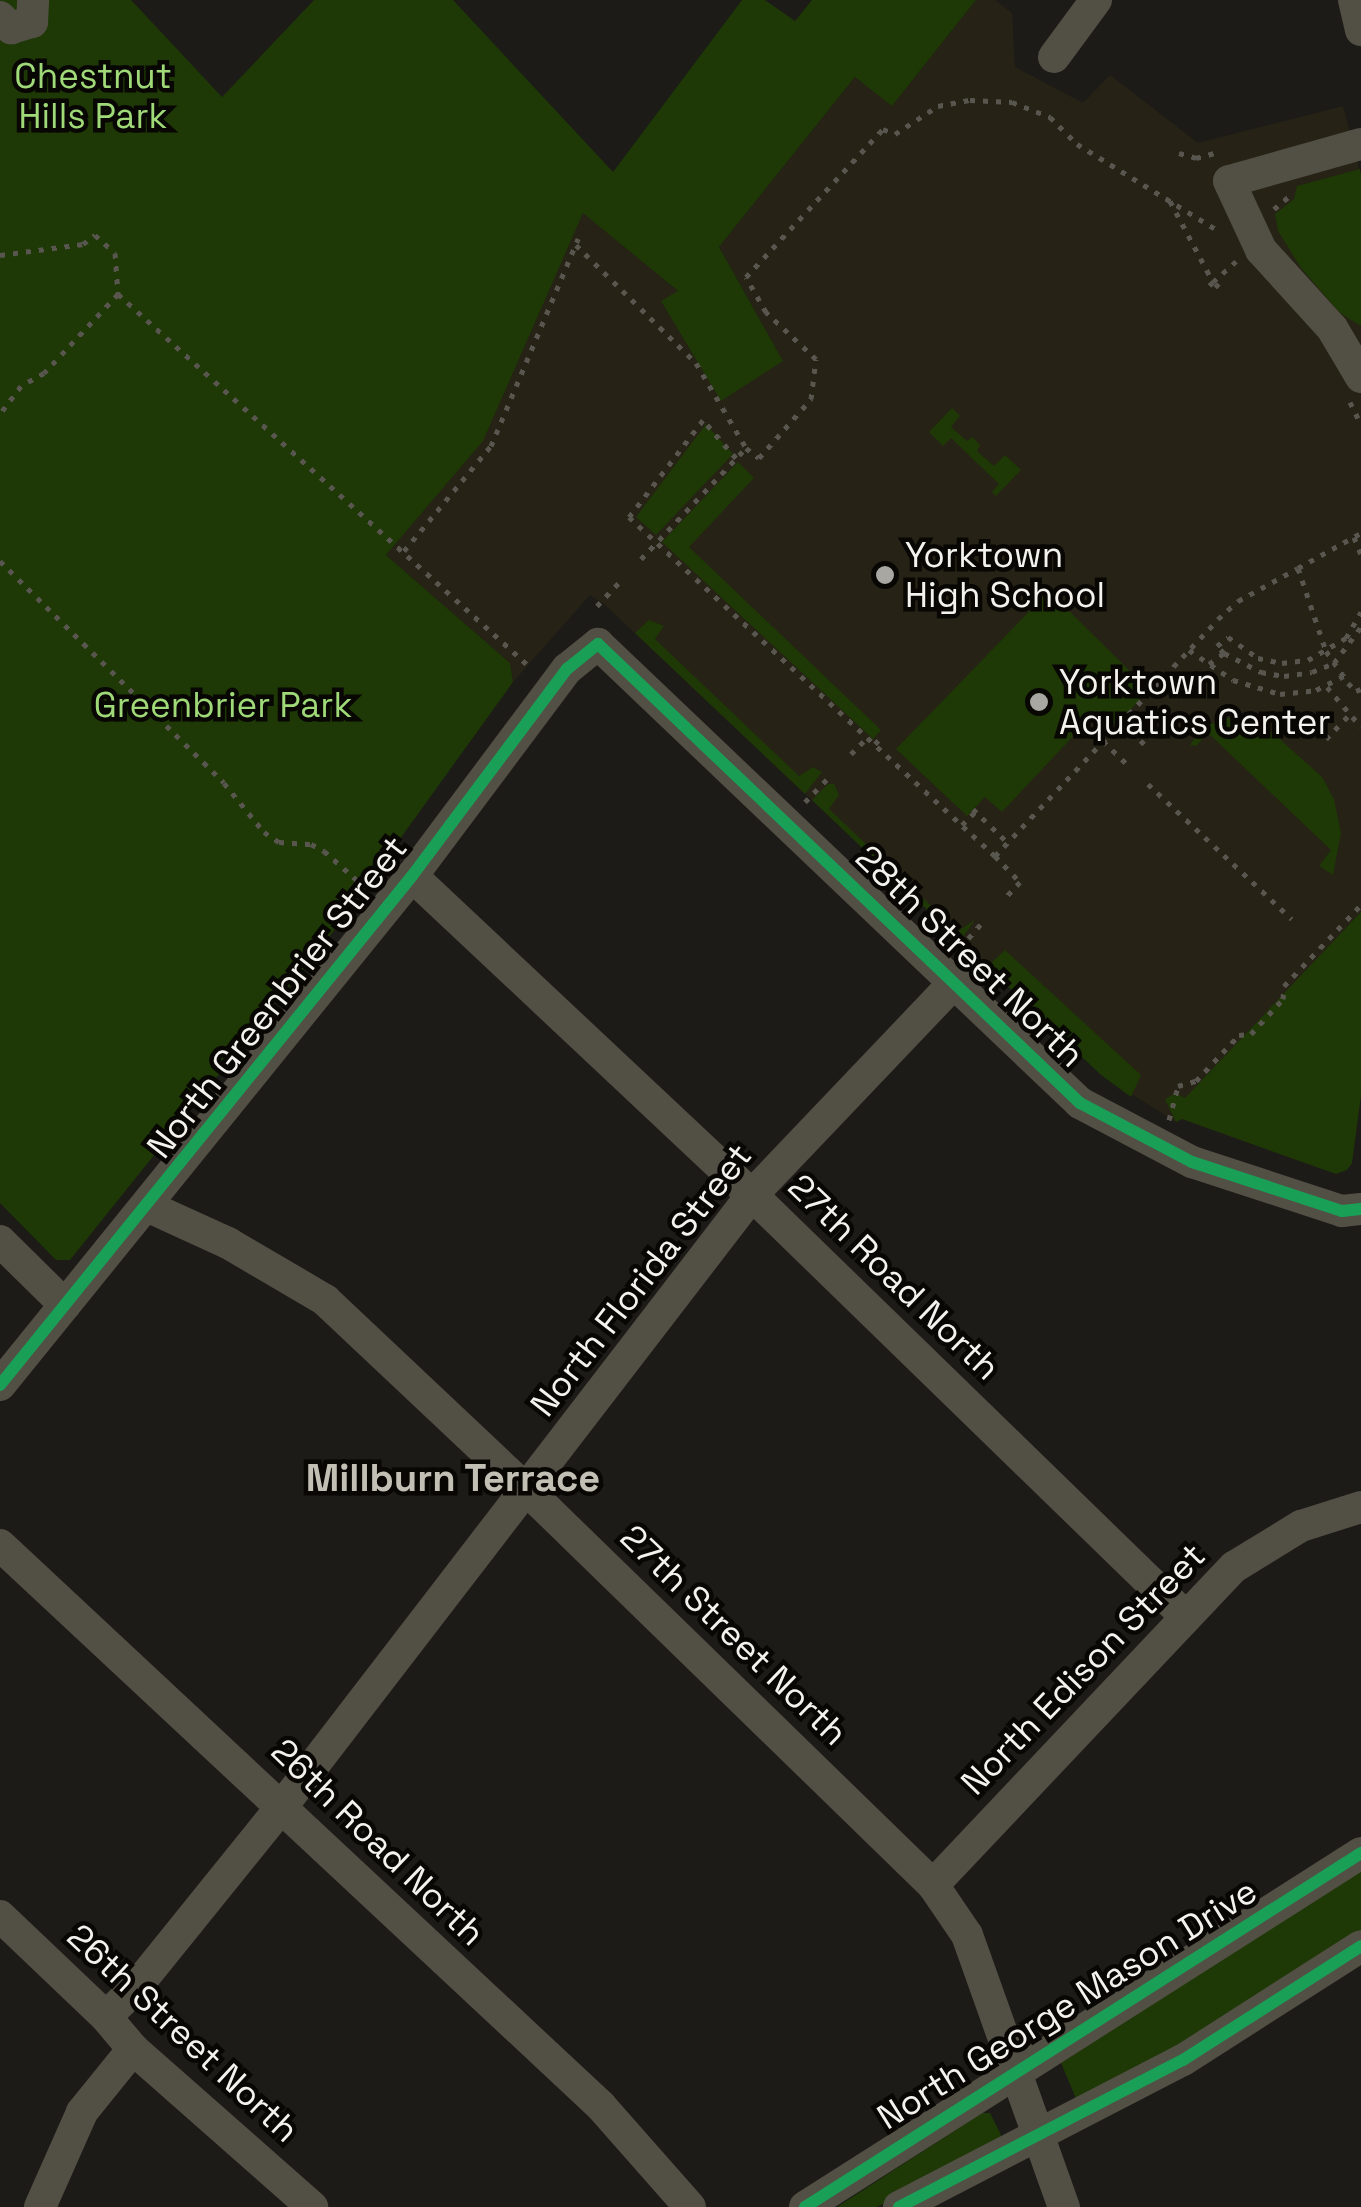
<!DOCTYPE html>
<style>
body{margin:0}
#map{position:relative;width:1361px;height:2207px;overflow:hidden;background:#1c1b17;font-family:"Space Grotesk",sans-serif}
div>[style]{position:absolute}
.built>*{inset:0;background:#262215}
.green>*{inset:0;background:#1e3806}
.path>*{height:5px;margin-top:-2.5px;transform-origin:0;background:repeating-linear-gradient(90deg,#58564f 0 5px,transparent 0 13px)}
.minor>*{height:32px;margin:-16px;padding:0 16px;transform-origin:16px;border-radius:16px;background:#524f45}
.cycleway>*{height:12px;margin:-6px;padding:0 6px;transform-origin:6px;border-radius:6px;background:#1a9f57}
.dots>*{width:28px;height:28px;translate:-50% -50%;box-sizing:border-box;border:5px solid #080704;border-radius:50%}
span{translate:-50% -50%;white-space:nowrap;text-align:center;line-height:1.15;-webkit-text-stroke:9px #080704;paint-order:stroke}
.park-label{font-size:35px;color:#9fd978}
.poi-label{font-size:35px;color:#f4f2ed}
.left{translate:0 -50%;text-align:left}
.street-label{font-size:35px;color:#f4f2ed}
.neighbourhood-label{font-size:38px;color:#c2bfb4;font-weight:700}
</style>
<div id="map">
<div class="built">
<div style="clip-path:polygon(976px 0,995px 0,1012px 13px,1015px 67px,1083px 103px,1110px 75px,1198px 143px,1343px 106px,1361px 175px,1361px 1096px,1352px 1163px,1336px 1174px,1182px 1119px,1176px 1122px,1106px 1078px,604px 604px,590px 595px,513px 682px,510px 663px,386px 555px,483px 440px,583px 212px,679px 292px,662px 301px,783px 361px,719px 247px,856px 76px,893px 105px)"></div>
</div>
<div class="green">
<div style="clip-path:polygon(0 0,131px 0,222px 97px,314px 0,453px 0,613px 172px,742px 0,765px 0,795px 21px,812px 0,976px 0,892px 106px,855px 77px,719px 247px,783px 361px,721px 401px,661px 301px,678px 291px,583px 213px,483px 441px,386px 555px,510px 663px,513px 682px,333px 932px,70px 1260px,56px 1260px,0 1203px)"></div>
<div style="clip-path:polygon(1360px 169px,1361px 175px,1361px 326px,1340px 313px,1301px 268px,1278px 231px,1275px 214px,1294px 199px,1297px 186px)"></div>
<div style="clip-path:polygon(952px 408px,960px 416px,951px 427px,967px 441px,972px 437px,980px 445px,977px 451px,994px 466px,1005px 455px,1021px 470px,996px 496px,992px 492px,999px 484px,951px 438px,943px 446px,929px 432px)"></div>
<div style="clip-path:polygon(706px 424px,733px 454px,656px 535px,636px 517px)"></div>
<div style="clip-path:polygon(738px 462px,754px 478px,689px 547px,881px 730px,873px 739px,662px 542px)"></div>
<div style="clip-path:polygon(1049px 591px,1149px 690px,1116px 725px,1111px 722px,1106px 727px,1093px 715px,1002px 812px,985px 797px,967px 816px,896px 749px)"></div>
<div style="clip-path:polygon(649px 620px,664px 626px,655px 639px,799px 776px,813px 767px,822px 772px,805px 794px,635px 633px)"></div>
<div style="clip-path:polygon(1222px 718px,1241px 718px,1273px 733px,1322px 777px,1334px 799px,1341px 833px,1333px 875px,1319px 866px,1331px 850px,1208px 733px,1196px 746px,1190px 745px,1200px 730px)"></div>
<div style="clip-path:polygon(828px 784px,834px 784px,839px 795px,829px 809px,958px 931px,975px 920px,960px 941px,812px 800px)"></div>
<div style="clip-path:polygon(1361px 912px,1361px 1095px,1352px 1163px,1347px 1170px,1336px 1174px,1182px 1119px,1176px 1122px,1165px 1099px,1176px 1093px,1185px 1098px)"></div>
<div style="clip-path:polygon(1005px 950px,1141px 1075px,1131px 1097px,1101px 1075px,987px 967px)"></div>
<div style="clip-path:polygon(1361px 1870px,1361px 1931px,1200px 2036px,1077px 2101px,1061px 2063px)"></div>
<div style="clip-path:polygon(982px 2113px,990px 2113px,1001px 2135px,994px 2148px,877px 2207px,837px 2207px)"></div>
</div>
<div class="path">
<div style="left:1179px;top:153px;width:18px;rotate:16deg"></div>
<div style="left:1196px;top:158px;width:24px;rotate:-15deg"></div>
<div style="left:1170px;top:201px;width:92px;rotate:62deg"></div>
<div style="left:1213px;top:282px;width:10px;rotate:135deg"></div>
<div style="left:1274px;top:209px;width:23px;rotate:-40deg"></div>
<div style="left:576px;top:245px;width:168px;rotate:44.5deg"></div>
<div style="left:696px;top:363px;width:99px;rotate:59.5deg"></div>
<div style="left:746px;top:448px;width:16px;rotate:38deg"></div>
<div style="left:759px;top:458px;width:79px;rotate:-48.6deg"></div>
<div style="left:811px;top:399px;width:40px;rotate:-82.9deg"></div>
<div style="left:816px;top:359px;width:69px;rotate:-136.8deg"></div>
<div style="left:766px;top:312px;width:40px;rotate:-119.7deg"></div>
<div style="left:746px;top:277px;width:202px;rotate:-47.2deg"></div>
<div style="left:883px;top:129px;width:13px;rotate:23deg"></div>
<div style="left:895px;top:134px;width:51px;rotate:-33.1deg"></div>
<div style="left:938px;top:106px;width:33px;rotate:-11deg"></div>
<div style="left:970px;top:100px;width:42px;rotate:2.7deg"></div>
<div style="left:1012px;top:102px;width:41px;rotate:21.5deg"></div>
<div style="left:1050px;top:117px;width:38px;rotate:45deg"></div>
<div style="left:1077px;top:144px;width:167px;rotate:31.5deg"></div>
<div style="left:0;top:255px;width:84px;rotate:-7.5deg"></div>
<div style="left:83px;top:244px;width:15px;rotate:-37deg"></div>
<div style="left:95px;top:235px;width:27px;rotate:42deg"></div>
<div style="left:115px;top:253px;width:41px;rotate:85.8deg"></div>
<div style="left:118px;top:294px;width:108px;rotate:133.1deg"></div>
<div style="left:44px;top:373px;width:26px;rotate:151deg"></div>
<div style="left:21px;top:386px;width:35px;rotate:127deg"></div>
<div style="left:1219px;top:287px;width:8px;rotate:-140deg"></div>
<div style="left:1213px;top:282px;width:31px;rotate:-42deg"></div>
<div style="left:118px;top:294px;width:557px;rotate:42.16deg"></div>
<div style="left:1350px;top:402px;width:25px;rotate:64deg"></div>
<div style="left:736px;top:458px;width:50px;rotate:-131deg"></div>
<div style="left:703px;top:420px;width:122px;rotate:127.3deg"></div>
<div style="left:629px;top:517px;width:499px;rotate:42.8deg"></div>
<div style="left:995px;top:856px;width:325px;rotate:-46.7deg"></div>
<div style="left:1218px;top:619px;width:27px;rotate:-42deg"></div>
<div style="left:1238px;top:601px;width:68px;rotate:-28.8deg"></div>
<div style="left:1298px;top:568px;width:88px;rotate:71.4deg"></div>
<div style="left:1326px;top:651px;width:39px;rotate:55deg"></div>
<div style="left:1348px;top:683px;width:11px;rotate:45deg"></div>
<div style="left:1356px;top:691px;width:5px;rotate:-22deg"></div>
<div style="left:1354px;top:537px;width:18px;rotate:68deg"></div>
<div style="left:404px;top:551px;width:136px;rotate:-50.4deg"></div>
<div style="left:491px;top:446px;width:225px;rotate:-67.2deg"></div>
<div style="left:641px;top:559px;width:153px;rotate:-46.6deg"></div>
<div style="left:0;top:561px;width:315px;rotate:44.7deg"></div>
<div style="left:224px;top:783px;width:63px;rotate:50.8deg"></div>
<div style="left:264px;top:832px;width:18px;rotate:34deg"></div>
<div style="left:279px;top:842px;width:32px;rotate:4deg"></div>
<div style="left:311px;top:844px;width:15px;rotate:28deg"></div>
<div style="left:324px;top:851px;width:56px;rotate:41.4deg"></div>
<div style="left:1298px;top:568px;width:72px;rotate:-29.1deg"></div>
<div style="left:597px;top:606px;width:38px;rotate:-47deg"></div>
<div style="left:1189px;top:650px;width:53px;rotate:34.3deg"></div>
<div style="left:1233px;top:680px;width:49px;rotate:16.6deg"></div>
<div style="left:1280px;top:694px;width:36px;rotate:-6deg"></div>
<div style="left:1316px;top:690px;width:31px;rotate:-27deg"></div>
<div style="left:1224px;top:653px;width:10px;rotate:-135deg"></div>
<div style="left:1217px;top:646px;width:14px;rotate:-39deg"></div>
<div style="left:1228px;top:637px;width:37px;rotate:35deg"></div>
<div style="left:1258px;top:658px;width:25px;rotate:12deg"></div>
<div style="left:1282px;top:663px;width:26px;rotate:-7deg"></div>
<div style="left:1308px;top:660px;width:44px;rotate:-30.1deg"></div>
<div style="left:1346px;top:638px;width:30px;rotate:-60deg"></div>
<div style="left:1209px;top:664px;width:19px;rotate:-36deg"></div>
<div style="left:1224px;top:653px;width:42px;rotate:27.2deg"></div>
<div style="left:1261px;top:672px;width:23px;rotate:10deg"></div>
<div style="left:1284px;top:676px;width:28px;rotate:-8deg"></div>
<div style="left:1312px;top:672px;width:24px;rotate:-22deg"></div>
<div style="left:1334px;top:663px;width:45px;rotate:-53.1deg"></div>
<div style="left:1327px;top:687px;width:52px;rotate:49.6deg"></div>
<div style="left:1122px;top:722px;width:34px;rotate:45deg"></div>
<div style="left:1326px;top:739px;width:35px;rotate:-46deg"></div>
<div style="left:1103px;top:741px;width:35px;rotate:44deg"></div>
<div style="left:875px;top:744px;width:12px;rotate:-48deg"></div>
<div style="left:851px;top:754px;width:24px;rotate:-45deg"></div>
<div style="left:1148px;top:784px;width:197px;rotate:43.2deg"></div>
<div style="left:805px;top:802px;width:33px;rotate:-46deg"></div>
<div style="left:973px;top:809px;width:47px;rotate:44.1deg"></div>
<div style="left:962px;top:825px;width:18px;rotate:-45deg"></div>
<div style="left:995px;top:856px;width:36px;rotate:46deg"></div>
<div style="left:1020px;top:882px;width:23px;rotate:133deg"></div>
<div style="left:960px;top:948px;width:33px;rotate:-49deg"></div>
<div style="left:1169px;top:1120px;width:35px;rotate:-75deg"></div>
<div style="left:1178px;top:1086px;width:19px;rotate:-16deg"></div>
<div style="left:1196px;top:1081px;width:63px;rotate:-46.9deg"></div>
<div style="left:1239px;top:1035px;width:12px;rotate:-5deg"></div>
<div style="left:1251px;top:1034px;width:47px;rotate:-47.6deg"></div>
<div style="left:1283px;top:999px;width:13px;rotate:-86deg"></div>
<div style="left:1284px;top:986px;width:112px;rotate:-46.5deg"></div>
</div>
<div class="minor">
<div style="left:1354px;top:0;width:31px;rotate:77deg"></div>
<div style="left:0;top:17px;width:16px;rotate:45deg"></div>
<div style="left:11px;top:28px;width:22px;rotate:-16deg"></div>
<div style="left:32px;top:22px;width:22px;rotate:-87deg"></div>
<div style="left:1054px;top:57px;width:71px;rotate:-53.6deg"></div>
<div style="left:1361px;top:144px;width:137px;rotate:164.3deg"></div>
<div style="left:1229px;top:181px;width:76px;rotate:65.1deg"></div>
<div style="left:1261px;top:250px;width:105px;rotate:47.7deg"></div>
<div style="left:1332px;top:328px;width:57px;rotate:59.4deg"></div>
<div style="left:412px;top:876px;width:466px;rotate:43.2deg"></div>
<div style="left:752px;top:1195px;width:604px;rotate:44.19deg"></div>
<div style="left:149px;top:1207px;width:87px;rotate:24.5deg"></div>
<div style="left:228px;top:1243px;width:113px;rotate:30.4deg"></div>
<div style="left:325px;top:1300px;width:279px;rotate:43.3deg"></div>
<div style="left:528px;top:1491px;width:565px;rotate:44.21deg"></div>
<div style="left:933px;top:1885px;width:60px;rotate:55.8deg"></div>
<div style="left:967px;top:1935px;width:289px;rotate:70.4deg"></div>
<div style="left:0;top:1241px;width:91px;rotate:44.6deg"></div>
<div style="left:0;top:1385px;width:655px;rotate:-51.01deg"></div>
<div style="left:412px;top:876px;width:259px;rotate:-53.2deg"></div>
<div style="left:567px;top:669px;width:40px;rotate:-39deg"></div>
<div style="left:598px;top:644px;width:666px;rotate:43.6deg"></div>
<div style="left:1080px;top:1103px;width:127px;rotate:27.8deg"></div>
<div style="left:1192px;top:1162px;width:158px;rotate:18.1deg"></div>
<div style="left:1342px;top:1211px;width:19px;rotate:-6deg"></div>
<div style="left:0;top:1545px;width:821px;rotate:43.03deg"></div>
<div style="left:600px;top:2105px;width:136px;rotate:48.6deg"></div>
<div style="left:933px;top:1885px;width:438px;rotate:-46.6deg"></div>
<div style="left:1234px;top:1567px;width:79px;rotate:-31.5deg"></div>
<div style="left:1301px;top:1526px;width:63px;rotate:-17.6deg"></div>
<div style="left:0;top:1916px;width:146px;rotate:43.6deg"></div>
<div style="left:106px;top:2017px;width:42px;rotate:49.8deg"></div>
<div style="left:133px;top:2049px;width:239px;rotate:41.4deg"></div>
<div style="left:106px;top:2017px;width:44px;rotate:-45deg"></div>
<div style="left:137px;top:1986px;width:233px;rotate:-51.1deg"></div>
<div style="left:283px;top:1805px;width:769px;rotate:-52.45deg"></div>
<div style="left:752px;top:1195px;width:296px;rotate:-46.4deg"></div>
<div style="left:40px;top:2207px;width:104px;rotate:-66.1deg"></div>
<div style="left:82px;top:2112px;width:81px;rotate:-51deg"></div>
<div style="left:805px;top:2207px;width:659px;rotate:-32.48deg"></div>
<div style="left:899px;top:2207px;width:320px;rotate:-27.4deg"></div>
<div style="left:1183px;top:2060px;width:211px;rotate:-32.6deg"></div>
</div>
<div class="cycleway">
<div style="left:0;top:1385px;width:655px;rotate:-51.01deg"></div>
<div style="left:412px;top:876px;width:259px;rotate:-53.2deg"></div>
<div style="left:567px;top:669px;width:40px;rotate:-39deg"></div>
<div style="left:598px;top:644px;width:666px;rotate:43.6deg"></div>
<div style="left:1080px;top:1103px;width:127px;rotate:27.8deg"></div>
<div style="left:1192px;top:1162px;width:158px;rotate:18.1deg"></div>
<div style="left:1342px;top:1211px;width:19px;rotate:-6deg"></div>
<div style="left:805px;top:2207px;width:659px;rotate:-32.48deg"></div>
<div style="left:899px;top:2207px;width:320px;rotate:-27.4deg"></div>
<div style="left:1183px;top:2060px;width:211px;rotate:-32.6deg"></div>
</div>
<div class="dots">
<div style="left:885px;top:575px;background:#a8a7a2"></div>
<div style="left:1039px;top:702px;background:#a8a7a2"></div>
</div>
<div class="park-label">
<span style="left:93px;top:96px">Chestnut<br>Hills Park</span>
<span style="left:223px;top:705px">Greenbrier Park</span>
</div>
<div class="poi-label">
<span class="left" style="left:905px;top:575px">Yorktown<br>High School</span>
<span class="left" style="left:1059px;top:702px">Yorktown<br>Aquatics Center</span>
</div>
<div class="street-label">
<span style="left:970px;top:956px;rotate:44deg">28th Street North</span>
<span style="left:277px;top:997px;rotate:-52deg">North Greenbrier Street</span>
<span style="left:894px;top:1277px;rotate:44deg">27th Road North</span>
<span style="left:641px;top:1280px;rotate:-52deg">North Florida Street</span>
<span style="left:734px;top:1635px;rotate:44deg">27th Street North</span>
<span style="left:1083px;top:1669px;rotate:-46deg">North Edison Street</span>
<span style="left:378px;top:1842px;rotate:44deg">26th Road North</span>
<span style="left:1067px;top:2004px;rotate:-32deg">North George Mason Drive</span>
<span style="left:183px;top:2033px;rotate:43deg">26th Street North</span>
</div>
<div class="neighbourhood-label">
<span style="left:453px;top:1479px">Millburn Terrace</span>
</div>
</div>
